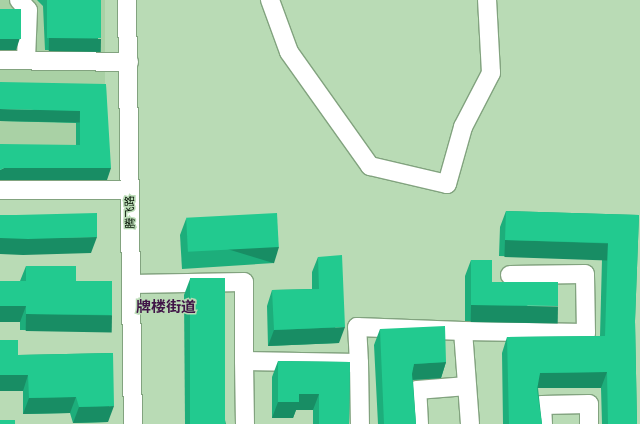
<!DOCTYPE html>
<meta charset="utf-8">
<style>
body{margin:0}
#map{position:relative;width:640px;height:424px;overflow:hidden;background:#b9dbb5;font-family:"PT Sans Narrow","Noto Sans SC",sans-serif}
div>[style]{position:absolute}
.built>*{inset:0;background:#a9d1a5;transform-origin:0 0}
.roads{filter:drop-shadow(1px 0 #82a37f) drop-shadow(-1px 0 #82a37f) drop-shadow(0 1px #82a37f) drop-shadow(0 -1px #82a37f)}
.minor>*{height:18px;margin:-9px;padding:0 9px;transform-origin:9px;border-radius:9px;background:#fff}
.wall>*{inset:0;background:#1dae7b}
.shaded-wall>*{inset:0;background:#188d64;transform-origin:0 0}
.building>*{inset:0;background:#22ca8f;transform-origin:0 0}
span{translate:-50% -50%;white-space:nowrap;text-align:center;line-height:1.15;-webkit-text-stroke:3px #b9dbb5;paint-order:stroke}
.street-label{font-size:11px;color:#071306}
.district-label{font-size:15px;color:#401447;font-weight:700}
</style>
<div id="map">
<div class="built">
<div style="left:0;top:0;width:105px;height:185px"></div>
</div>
<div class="roads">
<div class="minor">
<div style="left:19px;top:0;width:13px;rotate:48deg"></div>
<div style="left:28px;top:10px;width:50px;rotate:92.3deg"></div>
<div style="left:127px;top:0;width:424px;rotate:89.2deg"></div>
<div style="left:270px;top:0;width:55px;rotate:69.9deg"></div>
<div style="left:289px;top:52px;width:140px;rotate:54.6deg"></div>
<div style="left:370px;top:166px;width:79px;rotate:13.2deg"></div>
<div style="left:447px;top:184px;width:59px;rotate:-74.3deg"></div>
<div style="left:463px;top:127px;width:61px;rotate:-62.6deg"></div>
<div style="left:491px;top:73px;width:73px;rotate:-93.1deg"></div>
<div style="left:0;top:60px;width:129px;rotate:0.9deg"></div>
<div style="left:0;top:190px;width:130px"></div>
<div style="left:131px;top:284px;width:113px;rotate:-1deg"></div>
<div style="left:244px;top:282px;width:79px;rotate:90deg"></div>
<div style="left:244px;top:361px;width:115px;rotate:1deg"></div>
<div style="left:359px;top:363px;width:61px;rotate:89.1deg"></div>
<div style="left:463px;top:331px;width:123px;rotate:0.9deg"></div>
<div style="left:586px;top:333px;width:59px;rotate:-91deg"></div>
<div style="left:585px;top:274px;width:75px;rotate:179.2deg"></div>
<div style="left:244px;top:361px;width:63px;rotate:89.1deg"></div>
<div style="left:359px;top:363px;width:36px;rotate:-93deg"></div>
<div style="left:357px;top:327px;width:106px;rotate:2.2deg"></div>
<div style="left:463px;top:331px;width:93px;rotate:85.7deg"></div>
<div style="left:419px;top:424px;width:34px;rotate:-93deg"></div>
<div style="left:417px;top:390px;width:50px;rotate:-4.6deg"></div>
<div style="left:543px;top:424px;width:19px;rotate:-93deg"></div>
<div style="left:542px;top:405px;width:47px;rotate:-1.2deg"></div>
<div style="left:589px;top:404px;width:20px;rotate:90deg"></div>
</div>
</div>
<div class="wall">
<div style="clip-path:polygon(37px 0,101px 0,97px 51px,45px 50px,43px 6px)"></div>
<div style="clip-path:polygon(106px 84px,107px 180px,0 180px,76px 145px,76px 123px,0 121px)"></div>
<div style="clip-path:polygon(506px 211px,639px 215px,635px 321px,637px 424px,602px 424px,601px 388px,538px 388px,542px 424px,503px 424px,502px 353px,507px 337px,600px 336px,602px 259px,499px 256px,500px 227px)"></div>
<div style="clip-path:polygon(186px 219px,274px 263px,182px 269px,180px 235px)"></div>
<div style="clip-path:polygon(318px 257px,339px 343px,268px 346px,267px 306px,272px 290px,312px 289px,312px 272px)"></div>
<div style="clip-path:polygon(471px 260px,492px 282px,552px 322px,465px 321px,465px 276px)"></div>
<div style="clip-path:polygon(26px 266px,76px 281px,112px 315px,106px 331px,20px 330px,20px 322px,0 322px,20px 281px)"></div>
<div style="clip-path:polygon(190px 279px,226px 424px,185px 424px,184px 295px)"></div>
<div style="clip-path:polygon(380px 329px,446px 362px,441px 378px,413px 380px,416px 424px,378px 424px,374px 345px)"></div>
<div style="clip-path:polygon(113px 353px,108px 422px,73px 423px,70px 413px,23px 414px,23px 391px,18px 355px)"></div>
<div style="clip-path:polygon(278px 361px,350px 362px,349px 424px,313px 424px,313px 410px,296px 410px,293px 418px,272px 418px,272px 377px)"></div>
</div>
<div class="shaded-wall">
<div style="clip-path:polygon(20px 38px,16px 50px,0 50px,0 39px)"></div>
<div style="left:49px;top:38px;width:52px;height:13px;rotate:1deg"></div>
<div style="left:0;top:109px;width:80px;height:12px;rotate:1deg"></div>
<div style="clip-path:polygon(4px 168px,111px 168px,107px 180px,0 180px,0 170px)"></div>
<div style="clip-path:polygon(97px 237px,91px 253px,23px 255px,0 254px,0 238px)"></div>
<div style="left:505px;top:240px;width:103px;height:17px;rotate:2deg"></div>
<div style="left:279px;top:247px;width:17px;height:91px;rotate:107deg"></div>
<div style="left:471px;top:305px;width:87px;height:17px;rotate:1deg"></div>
<div style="clip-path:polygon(0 306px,26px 306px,20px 322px,0 322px)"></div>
<div style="left:26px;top:314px;width:86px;height:17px;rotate:1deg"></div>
<div style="clip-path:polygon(345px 327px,339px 343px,268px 346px,274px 330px)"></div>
<div style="clip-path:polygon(446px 362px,441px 378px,409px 380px,414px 364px)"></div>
<div style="clip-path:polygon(607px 372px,601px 388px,535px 388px,540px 373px)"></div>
<div style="clip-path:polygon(0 375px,28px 375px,23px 391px,0 391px)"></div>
<div style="clip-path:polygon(299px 394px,319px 394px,313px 410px,296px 410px,293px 418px,272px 418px,278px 402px)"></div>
<div style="clip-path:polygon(76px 397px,70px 413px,23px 414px,29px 398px)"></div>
<div style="clip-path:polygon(114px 406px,108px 422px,73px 423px,79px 407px)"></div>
</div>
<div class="building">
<div style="left:47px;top:0;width:54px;height:38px"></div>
<div style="left:0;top:9px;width:21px;height:30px"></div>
<div style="clip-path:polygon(0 82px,106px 84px,111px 168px,4px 168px,0 170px,0 144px,80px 145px,80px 111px,0 109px)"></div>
<div style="clip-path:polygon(506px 211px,639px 215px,635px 321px,637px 424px,608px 424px,607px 372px,540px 373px,537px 390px,542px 424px,509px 424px,507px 337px,605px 336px,608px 243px,505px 240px)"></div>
<div style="clip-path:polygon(97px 213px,97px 237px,28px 239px,0 238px,0 215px,16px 215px)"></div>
<div style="left:277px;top:213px;width:34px;height:91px;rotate:87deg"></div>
<div style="clip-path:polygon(342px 255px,345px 327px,274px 330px,272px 290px,319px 289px,318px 257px)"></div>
<div style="clip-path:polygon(471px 260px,492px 260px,492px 282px,558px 282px,558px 306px,471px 305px)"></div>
<div style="clip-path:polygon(26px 266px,76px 266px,76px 281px,112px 281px,112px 315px,26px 314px,26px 306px,0 306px,0 281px,26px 281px)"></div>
<div style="left:225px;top:278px;width:146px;height:35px;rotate:90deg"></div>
<div style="clip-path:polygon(445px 326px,446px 362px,414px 364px,412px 374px,416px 424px,384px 424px,380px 329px)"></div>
<div style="clip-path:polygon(0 340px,18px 340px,18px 355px,113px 353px,114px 406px,79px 407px,76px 397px,29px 398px,28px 375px,0 375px)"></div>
<div style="clip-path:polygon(278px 361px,350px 362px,349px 424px,319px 424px,319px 394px,299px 394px,299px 402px,278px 402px)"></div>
<div style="left:0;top:420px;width:15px;height:4px"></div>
</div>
<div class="street-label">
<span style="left:130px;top:212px;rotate:-91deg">腾飞路</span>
</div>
<div class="district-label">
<span style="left:166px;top:307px">牌楼街道</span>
</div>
</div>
